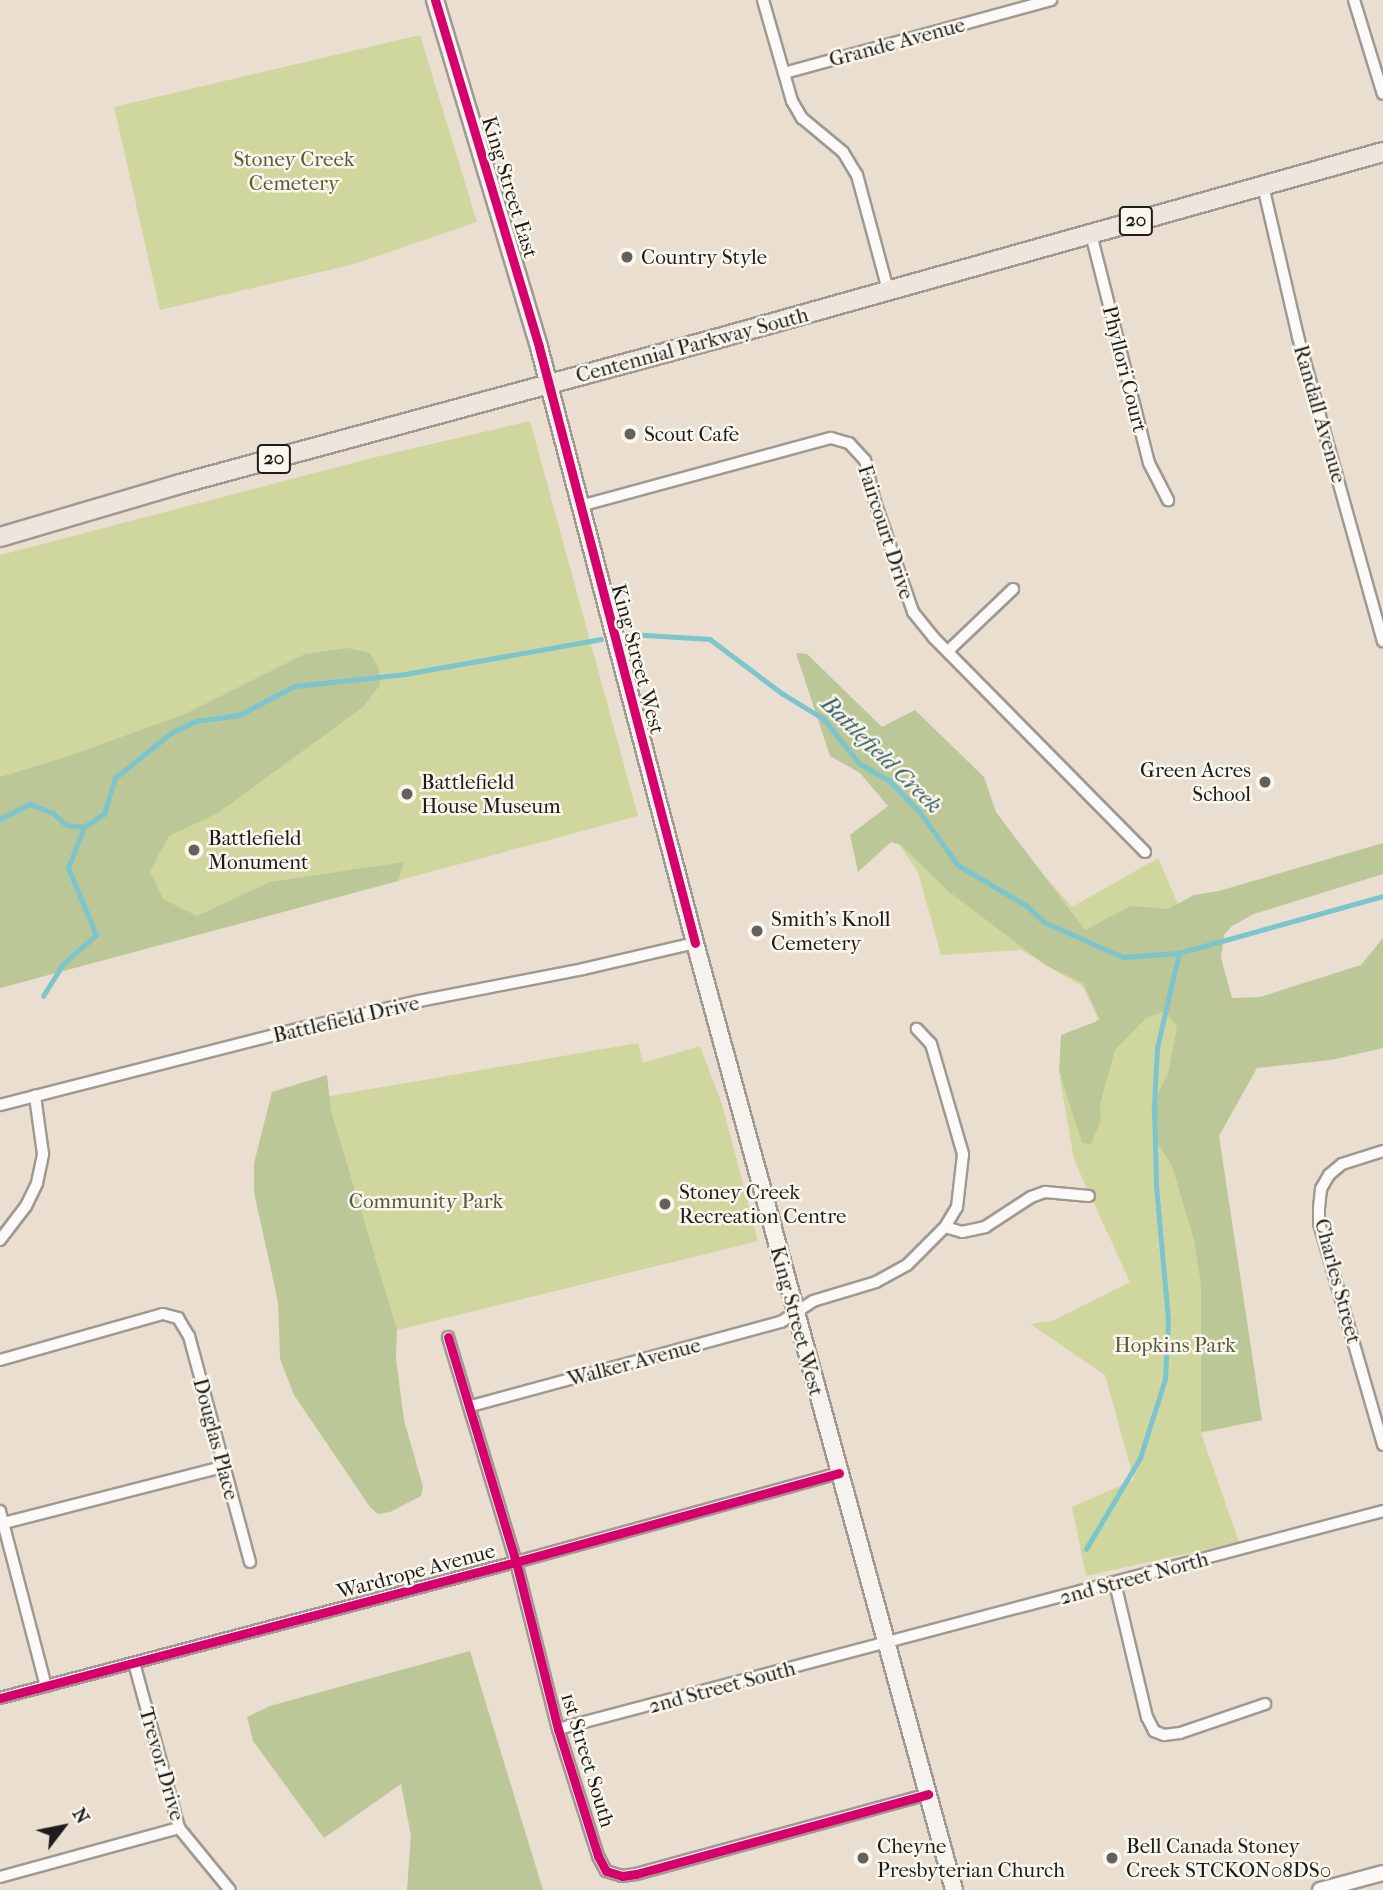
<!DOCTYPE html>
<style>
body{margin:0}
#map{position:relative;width:1383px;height:1890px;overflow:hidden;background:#eaded0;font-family:"IM FELL French Canon",serif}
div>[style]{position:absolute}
.green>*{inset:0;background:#d0d79e}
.forest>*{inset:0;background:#bbc796}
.stream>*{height:4.5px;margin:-2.25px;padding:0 2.25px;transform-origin:2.25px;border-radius:2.25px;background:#7dc5cc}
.roads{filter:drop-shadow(2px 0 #9f9991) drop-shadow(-2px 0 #9f9991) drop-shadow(0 2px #9f9991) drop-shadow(0 -2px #9f9991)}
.minor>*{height:10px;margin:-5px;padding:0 5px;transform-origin:5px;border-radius:5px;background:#fcfaf8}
.tertiary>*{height:14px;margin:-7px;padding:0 7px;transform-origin:7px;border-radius:7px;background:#fcfaf8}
.secondary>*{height:16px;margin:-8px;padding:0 8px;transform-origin:8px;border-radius:8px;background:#f6f2ee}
.primary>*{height:18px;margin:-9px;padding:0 9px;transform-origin:9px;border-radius:9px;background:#eee5dd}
.cycleway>*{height:9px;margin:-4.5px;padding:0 4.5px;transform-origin:4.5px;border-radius:4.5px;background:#d6006c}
.dots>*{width:19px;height:19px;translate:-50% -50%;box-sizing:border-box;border:4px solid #fbf7ec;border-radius:50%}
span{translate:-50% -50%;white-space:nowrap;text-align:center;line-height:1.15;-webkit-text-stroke:5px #fbf7ec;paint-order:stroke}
.shield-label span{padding:2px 5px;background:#fbf7ec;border:2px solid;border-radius:5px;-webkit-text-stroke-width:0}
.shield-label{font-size:19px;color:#1c1c1c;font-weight:700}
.street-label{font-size:21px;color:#1c1c1c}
.park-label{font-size:21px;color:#545c3c}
.poi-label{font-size:21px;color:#1c1c1c}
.left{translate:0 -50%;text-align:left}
.right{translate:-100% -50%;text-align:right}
.water-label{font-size:23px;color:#305b62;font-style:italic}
.north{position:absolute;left:28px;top:1792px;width:70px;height:70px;-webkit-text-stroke:5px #fbf7ec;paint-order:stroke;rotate:58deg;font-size:19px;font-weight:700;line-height:28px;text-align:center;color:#1c1c1c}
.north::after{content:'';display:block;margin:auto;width:24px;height:32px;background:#1c1c1c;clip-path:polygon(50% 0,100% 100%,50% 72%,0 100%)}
</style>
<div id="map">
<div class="green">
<div style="clip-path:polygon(420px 35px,477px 222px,354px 264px,160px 310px,114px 107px)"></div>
<div style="clip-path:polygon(530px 421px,638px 816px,0 988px,0 555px,380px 456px)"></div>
<div style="clip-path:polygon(927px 741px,1072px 907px,1158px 858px,1220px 1001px,1196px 1036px,1262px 1420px,1201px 1433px,1239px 1542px,1086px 1576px,1072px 1507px,1134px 1480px,1105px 1375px,1030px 1324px,1052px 1321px,1130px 1282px,1074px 1160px,1060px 1079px,1098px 1018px,1083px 987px,1021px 950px,941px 955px,918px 872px,887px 827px)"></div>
<div style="clip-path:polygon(638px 1043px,643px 1063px,700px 1046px,722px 1104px,758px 1241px,397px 1330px,284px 1104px)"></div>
</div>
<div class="forest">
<div style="clip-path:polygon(348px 648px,370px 653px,379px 669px,380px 685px,363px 707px,218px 813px,169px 836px,150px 871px,163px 899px,197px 916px,270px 882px,404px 862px,398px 881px,0 988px,0 777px,66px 757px,185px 714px,305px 654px)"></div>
<div style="clip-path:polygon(796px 653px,807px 654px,882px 727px,915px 710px,984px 777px,996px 812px,1085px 930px,1131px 906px,1168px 909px,1194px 895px,1219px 891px,1383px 843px,1383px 874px,1254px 914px,1232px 926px,1224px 935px,1221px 958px,1232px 998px,1260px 997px,1361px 965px,1383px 938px,1383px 1048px,1331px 1060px,1257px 1068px,1219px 1136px,1262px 1420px,1201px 1432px,1201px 1285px,1194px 1240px,1172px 1166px,1158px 1144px,1151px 1108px,1168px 1073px,1177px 1027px,1165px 1011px,1146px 1018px,1115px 1050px,1100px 1104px,1101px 1120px,1091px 1144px,1082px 1143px,1059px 1071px,1061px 1035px,1100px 1020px,1083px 983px,1047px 966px,948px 891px,901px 845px,891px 842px,858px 872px,850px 835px,888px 806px,860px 773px,830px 756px)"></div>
<div style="clip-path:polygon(327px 1075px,331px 1111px,397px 1330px,396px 1359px,404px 1420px,423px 1487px,421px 1496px,390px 1512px,378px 1514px,370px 1507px,294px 1395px,280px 1359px,278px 1302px,254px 1192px,254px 1163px,272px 1092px)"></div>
<div style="clip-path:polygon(470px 1651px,543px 1890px,407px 1890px,411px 1836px,401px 1784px,324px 1838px,253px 1741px,247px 1717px,270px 1706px)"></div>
</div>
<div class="stream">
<div style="left:619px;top:637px;width:10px;rotate:-17deg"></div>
<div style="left:629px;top:634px;width:81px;rotate:3.5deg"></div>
<div style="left:710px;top:639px;width:91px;rotate:37deg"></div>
<div style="left:783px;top:694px;width:48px;rotate:31.4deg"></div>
<div style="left:824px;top:719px;width:56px;rotate:51.5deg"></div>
<div style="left:859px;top:763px;width:36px;rotate:30deg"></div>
<div style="left:890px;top:781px;width:43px;rotate:45.9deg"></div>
<div style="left:920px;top:812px;width:65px;rotate:54.4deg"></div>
<div style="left:958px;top:865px;width:80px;rotate:30.7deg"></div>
<div style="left:1027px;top:906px;width:23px;rotate:43deg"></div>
<div style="left:1044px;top:922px;width:86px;rotate:23.9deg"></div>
<div style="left:1123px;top:957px;width:56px;rotate:-4.1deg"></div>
<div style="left:1179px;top:953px;width:212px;rotate:-15.6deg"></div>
<div style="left:0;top:819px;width:34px;rotate:-27deg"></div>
<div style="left:30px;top:804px;width:25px;rotate:21deg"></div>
<div style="left:53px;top:813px;width:18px;rotate:41deg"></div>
<div style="left:67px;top:825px;width:17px;rotate:7deg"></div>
<div style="left:84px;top:827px;width:24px;rotate:-33deg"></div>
<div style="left:104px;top:814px;width:38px;rotate:-73deg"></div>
<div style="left:115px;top:778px;width:72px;rotate:-38.8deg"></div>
<div style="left:171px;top:733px;width:28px;rotate:-26deg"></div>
<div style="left:196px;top:721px;width:43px;rotate:-7.9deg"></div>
<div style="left:239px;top:715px;width:63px;rotate:-27.4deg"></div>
<div style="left:295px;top:686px;width:111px;rotate:-6.2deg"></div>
<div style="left:405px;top:674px;width:199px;rotate:-10.1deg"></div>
<div style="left:43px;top:996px;width:38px;rotate:-58deg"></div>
<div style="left:63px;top:964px;width:44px;rotate:-41.3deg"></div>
<div style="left:96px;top:935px;width:73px;rotate:-112.7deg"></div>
<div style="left:68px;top:868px;width:44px;rotate:-68.7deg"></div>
<div style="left:1086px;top:1549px;width:106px;rotate:-59.3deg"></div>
<div style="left:1140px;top:1458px;width:83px;rotate:-72.4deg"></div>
<div style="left:1165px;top:1379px;width:59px;rotate:-87.1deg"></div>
<div style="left:1168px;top:1320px;width:135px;rotate:-95.1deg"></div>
<div style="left:1156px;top:1186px;width:81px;rotate:-91.4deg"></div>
<div style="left:1154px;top:1105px;width:57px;rotate:-87deg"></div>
<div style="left:1157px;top:1048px;width:98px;rotate:-77deg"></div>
</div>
<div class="roads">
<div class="minor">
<div style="left:763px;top:0;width:105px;rotate:74deg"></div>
<div style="left:792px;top:101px;width:20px;rotate:60deg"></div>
<div style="left:802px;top:118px;width:53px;rotate:39.7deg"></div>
<div style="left:843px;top:152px;width:27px;rotate:59deg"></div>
<div style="left:857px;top:175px;width:119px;rotate:74.9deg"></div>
<div style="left:1354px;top:0;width:98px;rotate:72.9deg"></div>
<div style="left:784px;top:73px;width:277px;rotate:-15.3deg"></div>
<div style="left:1263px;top:186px;width:155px;rotate:76.9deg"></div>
<div style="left:1298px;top:337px;width:316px;rotate:74.4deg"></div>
<div style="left:1091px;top:234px;width:236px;rotate:75.8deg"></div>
<div style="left:1149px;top:463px;width:42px;rotate:62.8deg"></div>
<div style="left:580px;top:506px;width:260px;rotate:-15.2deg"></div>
<div style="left:831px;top:438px;width:19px;rotate:16deg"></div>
<div style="left:849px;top:443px;width:23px;rotate:47deg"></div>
<div style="left:865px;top:460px;width:43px;rotate:76.6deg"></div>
<div style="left:875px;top:502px;width:116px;rotate:70.9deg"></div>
<div style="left:913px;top:612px;width:32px;rotate:51deg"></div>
<div style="left:933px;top:637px;width:302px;rotate:45.4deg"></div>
<div style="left:948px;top:651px;width:90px;rotate:-43.6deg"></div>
<div style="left:0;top:1105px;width:317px;rotate:-14.3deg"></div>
<div style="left:307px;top:1027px;width:115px;rotate:-13.1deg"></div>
<div style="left:419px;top:1001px;width:167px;rotate:-11deg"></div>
<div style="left:583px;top:969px;width:115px;rotate:-13.1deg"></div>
<div style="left:1383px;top:1151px;width:43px;rotate:162.4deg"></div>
<div style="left:1342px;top:1164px;width:17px;rotate:140deg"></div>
<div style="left:1329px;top:1175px;width:16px;rotate:120deg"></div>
<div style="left:1321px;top:1189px;width:20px;rotate:96deg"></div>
<div style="left:1319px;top:1209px;width:14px;rotate:90deg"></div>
<div style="left:1319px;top:1223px;width:231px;rotate:73.9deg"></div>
<div style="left:945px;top:1227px;width:18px;rotate:16deg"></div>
<div style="left:962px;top:1232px;width:24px;rotate:-12deg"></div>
<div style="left:985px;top:1227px;width:55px;rotate:-33.1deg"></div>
<div style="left:1031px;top:1197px;width:15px;rotate:-20deg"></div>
<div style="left:1045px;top:1192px;width:44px;rotate:5.2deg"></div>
<div style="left:0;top:1240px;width:43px;rotate:-52.6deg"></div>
<div style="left:26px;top:1206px;width:25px;rotate:-64deg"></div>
<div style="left:37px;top:1183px;width:30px;rotate:-78deg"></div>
<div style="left:43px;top:1154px;width:59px;rotate:-97.9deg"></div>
<div style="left:448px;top:1337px;width:235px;rotate:73.2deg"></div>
<div style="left:516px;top:1562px;width:172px;rotate:75.9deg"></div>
<div style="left:558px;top:1729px;width:133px;rotate:72.5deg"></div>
<div style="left:598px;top:1856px;width:17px;rotate:62deg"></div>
<div style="left:606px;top:1871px;width:17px;rotate:17deg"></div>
<div style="left:622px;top:1876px;width:14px;rotate:-8deg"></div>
<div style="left:636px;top:1874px;width:303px;rotate:-15.3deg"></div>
<div style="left:0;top:1360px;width:169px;rotate:-15.8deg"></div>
<div style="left:163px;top:1314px;width:16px;rotate:15deg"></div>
<div style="left:178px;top:1318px;width:21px;rotate:59deg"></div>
<div style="left:189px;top:1336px;width:234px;rotate:74.9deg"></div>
<div style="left:471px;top:1406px;width:321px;rotate:-15.2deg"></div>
<div style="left:781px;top:1322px;width:38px;rotate:-33deg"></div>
<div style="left:813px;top:1301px;width:66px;rotate:-16.8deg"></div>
<div style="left:876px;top:1282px;width:35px;rotate:-29deg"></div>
<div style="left:907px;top:1265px;width:54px;rotate:-45deg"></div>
<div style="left:945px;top:1227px;width:23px;rotate:-59deg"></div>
<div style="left:957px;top:1207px;width:53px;rotate:-83.5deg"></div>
<div style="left:963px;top:1154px;width:115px;rotate:-106.2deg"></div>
<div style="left:931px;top:1044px;width:21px;rotate:-133deg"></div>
<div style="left:0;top:1511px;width:181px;rotate:75.3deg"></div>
<div style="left:0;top:1524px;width:229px;rotate:-14.4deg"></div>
<div style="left:1115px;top:1583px;width:138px;rotate:76.6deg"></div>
<div style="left:1147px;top:1717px;width:16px;rotate:63deg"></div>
<div style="left:1154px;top:1731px;width:11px;rotate:22deg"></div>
<div style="left:1164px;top:1735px;width:16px;rotate:-7deg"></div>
<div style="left:1180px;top:1733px;width:90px;rotate:-18.8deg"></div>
<div style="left:134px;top:1663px;width:171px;rotate:74.7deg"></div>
<div style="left:179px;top:1828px;width:80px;rotate:50.6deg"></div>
<div style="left:0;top:1698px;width:534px;rotate:-14.77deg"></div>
<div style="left:516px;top:1562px;width:335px;rotate:-15.4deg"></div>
<div style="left:558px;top:1729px;width:853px;rotate:-14.8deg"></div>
<div style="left:0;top:1877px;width:186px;rotate:-15.3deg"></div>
</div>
<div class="tertiary">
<div style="left:1320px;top:1890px;width:65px;rotate:-15.1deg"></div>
</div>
<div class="secondary">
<div style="left:435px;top:0;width:362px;rotate:73.3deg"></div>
<div style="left:539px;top:347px;width:616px;rotate:75.33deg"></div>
<div style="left:695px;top:943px;width:982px;rotate:74.7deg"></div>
</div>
<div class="primary">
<div style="left:0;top:537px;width:188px;rotate:-16.4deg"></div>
<div style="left:180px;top:484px;width:551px;rotate:-15.15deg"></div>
<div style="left:712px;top:340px;width:697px;rotate:-15.65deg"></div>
</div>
</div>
<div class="cycleway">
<div style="left:435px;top:0;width:362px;rotate:73.3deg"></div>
<div style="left:539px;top:347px;width:616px;rotate:75.33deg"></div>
<div style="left:448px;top:1337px;width:235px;rotate:73.2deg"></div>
<div style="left:516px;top:1562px;width:172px;rotate:75.9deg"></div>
<div style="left:558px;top:1729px;width:133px;rotate:72.5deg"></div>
<div style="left:598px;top:1856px;width:17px;rotate:62deg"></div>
<div style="left:606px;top:1871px;width:17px;rotate:17deg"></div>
<div style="left:622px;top:1876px;width:14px;rotate:-8deg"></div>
<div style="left:636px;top:1874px;width:303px;rotate:-15.3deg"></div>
<div style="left:0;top:1698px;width:534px;rotate:-14.77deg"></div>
<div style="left:516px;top:1562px;width:335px;rotate:-15.4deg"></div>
</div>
<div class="dots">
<div style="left:627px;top:257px;background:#64605b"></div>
<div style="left:630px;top:434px;background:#64605b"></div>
<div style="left:1265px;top:782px;background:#64605b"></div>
<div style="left:407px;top:794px;background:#64605b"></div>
<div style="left:194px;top:850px;background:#64605b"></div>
<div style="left:757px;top:931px;background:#64605b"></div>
<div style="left:665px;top:1204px;background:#64605b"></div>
<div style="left:863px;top:1858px;background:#64605b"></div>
<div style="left:1112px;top:1858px;background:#64605b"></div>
</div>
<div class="shield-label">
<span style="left:1136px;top:221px">20</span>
<span style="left:274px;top:459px">20</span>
</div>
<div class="street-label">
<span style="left:897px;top:42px;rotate:-15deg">Grande Avenue</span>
<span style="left:510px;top:187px;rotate:73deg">King Street East</span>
<span style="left:692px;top:345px;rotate:-15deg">Centennial Parkway South</span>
<span style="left:1125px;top:369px;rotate:76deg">Phyllori Court</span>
<span style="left:1320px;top:414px;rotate:74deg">Randall Avenue</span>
<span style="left:886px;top:532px;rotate:72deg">Faircourt Drive</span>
<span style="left:638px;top:659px;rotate:75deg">King Street West</span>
<span style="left:346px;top:1019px;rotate:-13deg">Battlefield Drive</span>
<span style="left:1338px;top:1281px;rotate:75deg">Charles Street</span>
<span style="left:797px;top:1321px;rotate:75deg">King Street West</span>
<span style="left:634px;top:1362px;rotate:-15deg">Walker Avenue</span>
<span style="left:216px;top:1439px;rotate:75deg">Douglas Place</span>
<span style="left:416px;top:1571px;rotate:-15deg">Wardrope Avenue</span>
<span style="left:1134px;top:1578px;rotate:-15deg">2nd Street North</span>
<span style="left:722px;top:1687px;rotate:-15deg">2nd Street South</span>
<span style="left:588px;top:1760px;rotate:73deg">1st Street South</span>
<span style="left:162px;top:1764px;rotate:74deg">Trevor Drive</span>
</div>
<div class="park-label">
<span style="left:294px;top:171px">Stoney Creek<br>Cemetery</span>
<span style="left:426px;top:1201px">Community Park</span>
<span style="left:1175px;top:1345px">Hopkins Park</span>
</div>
<div class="poi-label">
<span class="left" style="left:641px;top:257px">Country Style</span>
<span class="left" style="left:644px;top:434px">Scout Cafe</span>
<span class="right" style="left:1251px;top:782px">Green Acres<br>School</span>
<span class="left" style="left:421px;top:794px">Battlefield<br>House Museum</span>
<span class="left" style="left:208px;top:850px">Battlefield<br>Monument</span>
<span class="left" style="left:771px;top:931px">Smith's Knoll<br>Cemetery</span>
<span class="left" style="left:679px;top:1204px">Stoney Creek<br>Recreation Centre</span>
<span class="left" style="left:877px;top:1858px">Cheyne<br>Presbyterian Church</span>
<span class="left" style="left:1126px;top:1858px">Bell Canada Stoney<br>Creek STCKON08DS0</span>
</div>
<div class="water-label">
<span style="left:881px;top:755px;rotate:44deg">Battlefield Creek</span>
</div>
<div class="north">N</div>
</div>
